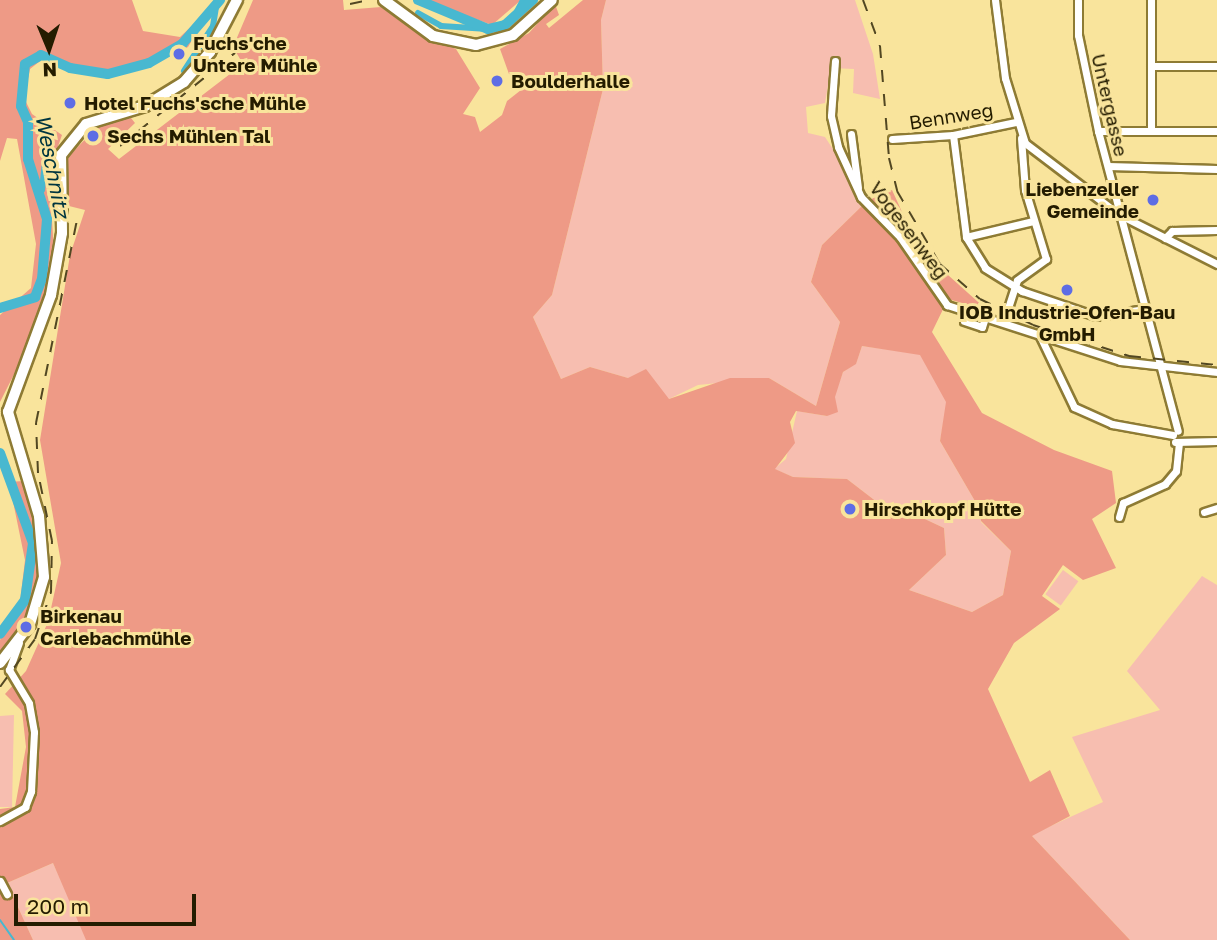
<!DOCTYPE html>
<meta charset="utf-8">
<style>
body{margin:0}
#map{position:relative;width:1217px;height:940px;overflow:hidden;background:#f9e49c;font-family:"Golos Text",sans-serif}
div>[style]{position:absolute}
.green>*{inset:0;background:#f7beb0;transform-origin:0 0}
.forest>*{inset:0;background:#ee9a86}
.stream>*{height:2px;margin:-1px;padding:0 1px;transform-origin:1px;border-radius:1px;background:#48b8d0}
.canal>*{height:6px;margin:-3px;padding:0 3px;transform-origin:3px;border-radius:3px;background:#48b8d0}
.river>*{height:10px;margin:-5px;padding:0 5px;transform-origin:5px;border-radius:5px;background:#48b8d0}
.roads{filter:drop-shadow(2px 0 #8e7b34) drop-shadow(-2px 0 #8e7b34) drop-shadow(0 2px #8e7b34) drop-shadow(0 -2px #8e7b34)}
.minor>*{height:7px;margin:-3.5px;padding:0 3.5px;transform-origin:3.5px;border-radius:3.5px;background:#fff}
.secondary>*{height:10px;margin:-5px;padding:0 5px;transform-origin:5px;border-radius:5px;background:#fff}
.rail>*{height:2px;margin-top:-1px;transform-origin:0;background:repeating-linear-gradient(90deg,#524722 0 12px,transparent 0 24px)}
.dots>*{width:19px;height:19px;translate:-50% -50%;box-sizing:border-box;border:4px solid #f9e49c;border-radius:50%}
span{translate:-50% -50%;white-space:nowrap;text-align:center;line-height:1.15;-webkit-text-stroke:6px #f9e49c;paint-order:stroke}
.poi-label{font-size:19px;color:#241c00;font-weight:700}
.left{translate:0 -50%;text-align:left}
.right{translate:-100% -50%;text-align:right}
.street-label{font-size:19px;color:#241c00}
.water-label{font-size:21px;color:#00353f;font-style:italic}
.north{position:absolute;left:14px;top:14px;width:70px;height:70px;-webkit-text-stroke:5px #f9e49c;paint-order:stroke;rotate:178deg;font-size:19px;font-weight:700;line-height:28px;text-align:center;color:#241c00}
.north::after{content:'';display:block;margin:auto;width:24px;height:32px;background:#241c00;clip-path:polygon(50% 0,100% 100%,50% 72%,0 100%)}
.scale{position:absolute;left:14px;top:894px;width:182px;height:32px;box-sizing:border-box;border:4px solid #241c00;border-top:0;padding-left:9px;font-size:21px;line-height:24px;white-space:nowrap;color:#241c00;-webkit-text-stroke:5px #f9e49c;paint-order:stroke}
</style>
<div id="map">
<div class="green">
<div style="clip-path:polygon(606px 0,855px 0,873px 54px,880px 99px,853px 93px,854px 69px,831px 68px,825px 103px,806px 107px,808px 133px,825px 137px,867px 201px,822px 245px,811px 282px,840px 322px,816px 406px,769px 378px,698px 385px,669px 399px,628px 378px,590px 367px,561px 379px,533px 317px,552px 295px,603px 89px,601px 20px)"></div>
<div style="clip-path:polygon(862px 346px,920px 354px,947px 402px,940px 441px,979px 508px,981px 522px,1011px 551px,1003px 595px,972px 612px,909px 590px,946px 555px,944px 528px,912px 513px,899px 519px,847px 479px,793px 477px,774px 469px,786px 459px,797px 411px,827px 416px,843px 372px,856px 363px)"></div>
<div style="left:1063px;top:570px;width:19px;height:30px;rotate:36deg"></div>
<div style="clip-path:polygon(1202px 576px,1217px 585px,1217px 940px,1130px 940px,1031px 835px,1103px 802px,1072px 737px,1160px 710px,1127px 671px)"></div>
<div style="clip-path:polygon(14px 715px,12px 807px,0 807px,0 716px)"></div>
<div style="clip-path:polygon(53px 863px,88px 939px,86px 940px,33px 940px,7px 883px)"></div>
</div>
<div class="forest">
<div style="clip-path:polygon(0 0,132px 0,143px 31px,180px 37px,212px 7px,188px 47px,146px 68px,110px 75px,44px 58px,30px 69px,24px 98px,32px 114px,62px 135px,49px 172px,54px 252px,41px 321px,0 402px,0 315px,31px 288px,36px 244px,17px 139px,7px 138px,0 161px)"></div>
<div style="clip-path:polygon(evenodd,253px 0,343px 0,344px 10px,381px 7px,417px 33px,456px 49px,480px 88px,463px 114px,475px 117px,480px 132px,502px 115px,507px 101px,521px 90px,519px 77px,509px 74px,500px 49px,529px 33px,555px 4px,559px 15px,546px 24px,549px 28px,583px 0,606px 0,601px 20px,603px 89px,552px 295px,533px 317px,561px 379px,590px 367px,628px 378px,646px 369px,669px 399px,730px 378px,769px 378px,816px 406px,840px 322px,811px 282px,822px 245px,867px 201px,892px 190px,919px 249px,987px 310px,948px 299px,932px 332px,982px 413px,1054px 450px,1112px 471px,1116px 503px,1092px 519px,1116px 568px,1083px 580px,1063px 565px,1042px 596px,1060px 609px,1014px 643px,988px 689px,1030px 782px,1050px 770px,1070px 816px,1032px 836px,1130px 940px,86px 940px,53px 863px,7px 883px,33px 940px,0 940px,0 809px,15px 807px,26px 747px,22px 711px,5px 694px,26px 671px,48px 622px,61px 563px,40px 440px,70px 255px,85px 210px,65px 205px,63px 177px,69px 156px,101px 123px,131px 118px,135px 123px,108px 149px,119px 159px,243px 64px,233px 47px,253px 0,862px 346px,920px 355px,946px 402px,940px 441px,979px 508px,981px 521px,1011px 551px,1003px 595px,972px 612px,909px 590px,946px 555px,944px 528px,912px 513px,899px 519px,847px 479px,793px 477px,775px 469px,795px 443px,790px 422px,796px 411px,827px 416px,838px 412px,835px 397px,843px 372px,856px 364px,862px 346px)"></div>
<div style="clip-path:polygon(423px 0,521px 0,492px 25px)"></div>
<div style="clip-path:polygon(23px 481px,38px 535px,37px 593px,14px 644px,0 656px,0 640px,20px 602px,25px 560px,9px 482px)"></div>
</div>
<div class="stream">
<div style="left:0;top:920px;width:24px;rotate:55deg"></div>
</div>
<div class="canal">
<div style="left:418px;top:13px;width:26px;rotate:29deg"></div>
<div style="left:441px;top:26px;width:47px;rotate:3.7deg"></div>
<div style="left:514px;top:17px;width:19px;rotate:-62deg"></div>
<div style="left:184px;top:71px;width:54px;rotate:-57.2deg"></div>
<div style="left:213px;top:26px;width:18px;rotate:-81deg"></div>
<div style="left:42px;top:190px;width:66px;rotate:-83.9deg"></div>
</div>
<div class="river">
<div style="left:418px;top:0;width:76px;rotate:22.5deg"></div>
<div style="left:488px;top:29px;width:17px;rotate:-13deg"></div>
<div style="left:505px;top:25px;width:38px;rotate:-42deg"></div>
<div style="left:0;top:308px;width:37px;rotate:-17deg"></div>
<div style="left:35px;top:297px;width:19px;rotate:-69deg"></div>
<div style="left:42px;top:279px;width:60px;rotate:-85.2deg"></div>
<div style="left:47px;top:219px;width:63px;rotate:-107.6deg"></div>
<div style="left:28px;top:159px;width:37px;rotate:-90deg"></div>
<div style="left:28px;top:122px;width:17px;rotate:-114deg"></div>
<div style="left:21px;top:106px;width:42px;rotate:-84.6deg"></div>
<div style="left:25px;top:64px;width:18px;rotate:-29deg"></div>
<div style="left:41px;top:55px;width:32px;rotate:24deg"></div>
<div style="left:70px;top:68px;width:38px;rotate:9deg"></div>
<div style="left:108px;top:74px;width:42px;rotate:-15deg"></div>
<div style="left:149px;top:63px;width:39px;rotate:-30deg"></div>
<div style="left:183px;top:43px;width:57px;rotate:-49.3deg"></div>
<div style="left:0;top:453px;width:96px;rotate:69.9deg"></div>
<div style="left:33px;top:543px;width:58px;rotate:98deg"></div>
<div style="left:25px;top:600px;width:42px;rotate:126.3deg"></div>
</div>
<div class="roads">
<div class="minor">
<div style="left:995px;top:0;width:79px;rotate:82.7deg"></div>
<div style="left:1005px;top:78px;width:68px;rotate:72.9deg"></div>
<div style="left:1025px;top:143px;width:119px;rotate:37.2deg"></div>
<div style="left:1120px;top:215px;width:109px;rotate:26.8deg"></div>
<div style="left:1078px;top:0;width:35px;rotate:90deg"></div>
<div style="left:1078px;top:35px;width:98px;rotate:78.2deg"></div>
<div style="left:1098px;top:131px;width:310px;rotate:75.1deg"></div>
<div style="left:835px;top:61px;width:55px;rotate:94.2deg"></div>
<div style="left:831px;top:116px;width:32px;rotate:77deg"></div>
<div style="left:838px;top:147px;width:55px;rotate:65.3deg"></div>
<div style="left:861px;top:197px;width:56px;rotate:45.7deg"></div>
<div style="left:900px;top:237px;width:83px;rotate:55.3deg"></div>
<div style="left:947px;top:305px;width:182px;rotate:17.9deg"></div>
<div style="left:1120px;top:361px;width:98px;rotate:6.5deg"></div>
<div style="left:1151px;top:66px;width:66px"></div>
<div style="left:1098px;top:131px;width:119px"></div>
<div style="left:1151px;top:131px;width:131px;rotate:-90deg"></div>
<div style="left:851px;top:134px;width:54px;rotate:82.6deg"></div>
<div style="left:953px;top:135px;width:103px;rotate:82.7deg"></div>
<div style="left:966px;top:237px;width:36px;rotate:58deg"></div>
<div style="left:985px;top:268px;width:44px;rotate:31.9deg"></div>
<div style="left:1022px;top:291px;width:78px;rotate:18.7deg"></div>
<div style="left:1096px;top:316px;width:50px;rotate:-8deg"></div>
<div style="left:892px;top:139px;width:61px;rotate:-3.8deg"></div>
<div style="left:953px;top:135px;width:64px;rotate:-11.7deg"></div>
<div style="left:1108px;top:166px;width:109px;rotate:1.6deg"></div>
<div style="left:966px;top:237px;width:69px;rotate:-13.4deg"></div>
<div style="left:1165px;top:238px;width:10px;rotate:-45deg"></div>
<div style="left:1172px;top:231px;width:45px;rotate:-1.3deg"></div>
<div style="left:1008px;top:308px;width:29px;rotate:-72deg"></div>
<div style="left:1017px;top:280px;width:36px;rotate:-36deg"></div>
<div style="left:1046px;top:259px;width:72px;rotate:-106.9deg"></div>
<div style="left:1025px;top:190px;width:52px;rotate:-94.4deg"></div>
<div style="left:964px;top:321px;width:19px;rotate:18deg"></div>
<div style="left:982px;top:327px;width:13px;rotate:-72deg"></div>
<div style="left:1039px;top:334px;width:81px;rotate:64.4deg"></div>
<div style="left:1074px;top:407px;width:42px;rotate:24.1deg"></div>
<div style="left:1112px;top:424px;width:62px;rotate:10.2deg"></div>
<div style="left:1175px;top:442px;width:42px;rotate:-1.4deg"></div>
<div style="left:1204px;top:512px;width:14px;rotate:-17deg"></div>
<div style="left:1119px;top:517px;width:15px;rotate:-74deg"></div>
<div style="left:1123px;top:503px;width:46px;rotate:-24.3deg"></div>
<div style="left:1165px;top:484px;width:17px;rotate:-50deg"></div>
<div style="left:1176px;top:471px;width:27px;rotate:-84deg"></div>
<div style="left:0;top:821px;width:29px;rotate:-29deg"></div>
<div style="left:25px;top:807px;width:17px;rotate:-69deg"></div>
<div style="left:31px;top:791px;width:59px;rotate:-87.1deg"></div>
<div style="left:34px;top:732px;width:29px;rotate:-100deg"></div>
<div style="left:29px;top:703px;width:39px;rotate:-121deg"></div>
<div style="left:9px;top:670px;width:29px;rotate:-70deg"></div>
<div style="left:0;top:881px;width:15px;rotate:62deg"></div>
</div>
<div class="secondary">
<div style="left:384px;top:0;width:61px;rotate:36.3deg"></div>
<div style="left:433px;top:36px;width:44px;rotate:11.8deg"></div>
<div style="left:476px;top:45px;width:38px;rotate:-15deg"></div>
<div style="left:513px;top:35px;width:52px;rotate:-41.9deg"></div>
<div style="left:0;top:663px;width:49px;rotate:-52.4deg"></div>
<div style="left:30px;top:624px;width:49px;rotate:-73.4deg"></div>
<div style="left:44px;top:577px;width:61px;rotate:-94.7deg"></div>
<div style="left:39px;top:516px;width:109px;rotate:-106.6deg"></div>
<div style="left:8px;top:412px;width:125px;rotate:-69.8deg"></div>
<div style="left:51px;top:295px;width:63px;rotate:-79.9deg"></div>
<div style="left:62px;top:233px;width:78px;rotate:-90.7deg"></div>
<div style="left:61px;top:155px;width:40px;rotate:-51deg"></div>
<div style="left:86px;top:124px;width:62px;rotate:-17deg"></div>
<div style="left:145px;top:106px;width:46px;rotate:-31.6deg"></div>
<div style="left:184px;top:82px;width:40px;rotate:-49deg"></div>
<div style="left:210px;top:52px;width:59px;rotate:-62.6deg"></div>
</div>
</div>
<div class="rail">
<div style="left:863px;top:0;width:49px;rotate:69.7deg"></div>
<div style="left:880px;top:46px;width:112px;rotate:85.4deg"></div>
<div style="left:889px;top:158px;width:34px;rotate:76deg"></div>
<div style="left:897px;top:191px;width:85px;rotate:59.5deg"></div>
<div style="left:940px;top:264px;width:53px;rotate:41.2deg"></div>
<div style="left:980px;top:299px;width:59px;rotate:26.1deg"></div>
<div style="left:1033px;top:325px;width:101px;rotate:17.9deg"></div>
<div style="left:1129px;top:356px;width:88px;rotate:5.8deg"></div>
<div style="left:350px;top:4px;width:19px;rotate:-12deg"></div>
<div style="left:120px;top:146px;width:148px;rotate:-39deg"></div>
<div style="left:0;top:687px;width:59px;rotate:-53.9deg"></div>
<div style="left:35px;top:639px;width:50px;rotate:-71.2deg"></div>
<div style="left:51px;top:592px;width:51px;rotate:-88.9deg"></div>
<div style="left:52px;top:541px;width:69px;rotate:-101.6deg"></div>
<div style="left:38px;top:473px;width:50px;rotate:-92.3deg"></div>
<div style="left:36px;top:423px;width:213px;rotate:-78.6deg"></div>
</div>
<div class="dots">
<div style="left:179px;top:54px;background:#5e6de5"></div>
<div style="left:497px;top:81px;background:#5e6de5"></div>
<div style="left:70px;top:103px;background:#5e6de5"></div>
<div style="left:93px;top:136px;background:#5e6de5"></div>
<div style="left:1153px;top:200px;background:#5e6de5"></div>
<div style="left:1067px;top:290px;background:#5e6de5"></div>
<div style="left:850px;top:509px;background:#5e6de5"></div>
<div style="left:26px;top:627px;background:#5e6de5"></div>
</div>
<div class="poi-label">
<span class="left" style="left:193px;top:54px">Fuchs'che<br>Untere Mühle</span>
<span class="left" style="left:511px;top:81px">Boulderhalle</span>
<span class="left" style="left:84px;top:103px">Hotel Fuchs'sche Mühle</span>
<span class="left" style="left:107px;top:136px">Sechs Mühlen Tal</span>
<span class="right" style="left:1139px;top:200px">Liebenzeller<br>Gemeinde</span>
<span style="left:1067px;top:323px">IOB Industrie-Ofen-Bau<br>GmbH</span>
<span class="left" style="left:864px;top:509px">Hirschkopf Hütte</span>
<span class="left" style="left:40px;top:627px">Birkenau<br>Carlebachmühle</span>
</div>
<div class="street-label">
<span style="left:1110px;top:105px;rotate:77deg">Untergasse</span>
<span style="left:951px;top:116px;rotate:-9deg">Bennweg</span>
<span style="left:909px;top:230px;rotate:53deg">Vogesenweg</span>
</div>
<div class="water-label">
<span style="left:53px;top:166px;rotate:79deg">Weschnitz</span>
</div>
<div class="north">N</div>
<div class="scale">200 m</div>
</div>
